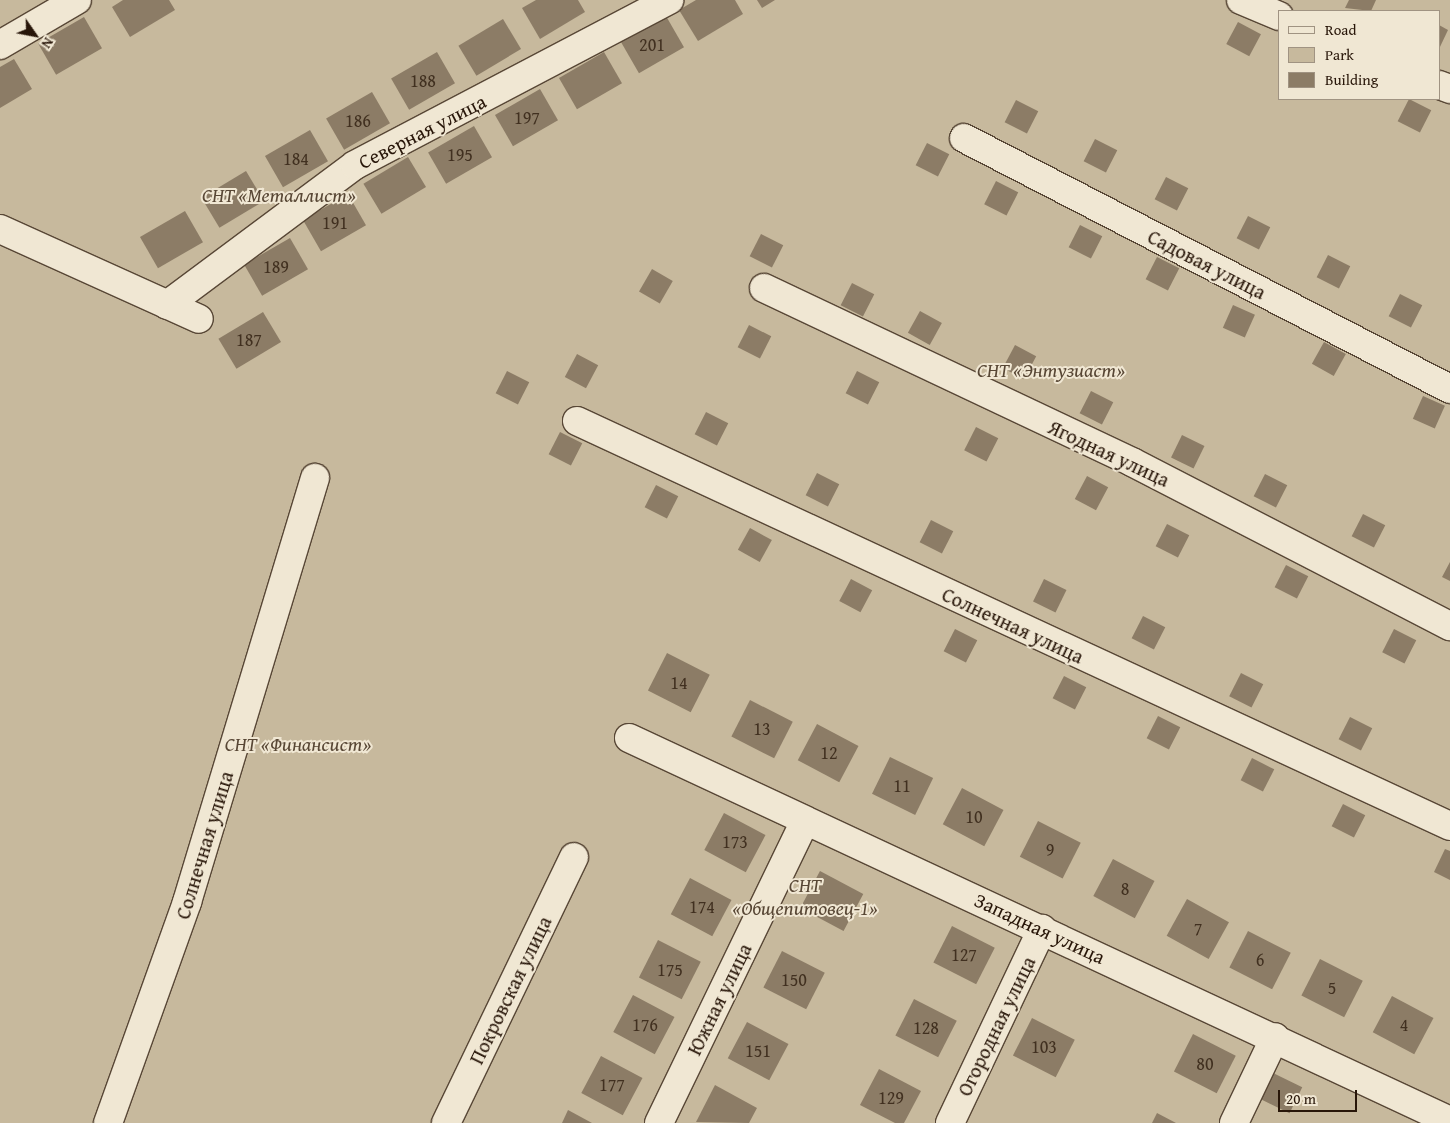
<!DOCTYPE html>
<meta charset="utf-8">
<style>
body{margin:0}
#map{position:relative;width:1450px;height:1123px;overflow:hidden;background:#e8dabb;font-family:"Gentium Book Plus",serif}
div>[style]{position:absolute}
.green>*{inset:0;background:#c7b99d}
.building>*{inset:0;background:#8c7c66;transform-origin:0 0}
.roads{filter:drop-shadow(1px 0 #584736) drop-shadow(-1px 0 #584736) drop-shadow(0 1px #584736) drop-shadow(0 -1px #584736)}
.minor>*{height:28px;margin:-14px;padding:0 14px;transform-origin:14px;border-radius:14px;background:#f0e7d3}
span{translate:-50% -50%;white-space:nowrap;text-align:center;line-height:1.15;-webkit-text-stroke:4px #f0e7d3;paint-order:stroke}
.number-label{font-size:18px;color:#413020}
.number-label span{-webkit-text-stroke-width:0}
.street-label{font-size:20px;color:#281609}
.park-label{font-size:20px;color:#584735;font-style:italic}
.legend{position:absolute;left:1278px;top:10px;width:162px;height:90px;box-sizing:border-box;background:#f0e7d3;border:1px solid #a09382;margin:0;padding:6px 9px;list-style:none;font-size:15px;color:#281609}
.legend li{display:flex;align-items:center;gap:10px;height:25px}
.legend b{width:25px;border:1px solid #a09382}
.north{position:absolute;left:10px;top:10px;width:50px;height:50px;-webkit-text-stroke:4px #f0e7d3;paint-order:stroke;rotate:123deg;font-size:14px;font-weight:700;line-height:20px;text-align:center;color:#281609}
.north::after{content:'';display:block;margin:auto;width:18px;height:22px;background:#281609;clip-path:polygon(50% 0,100% 100%,50% 72%,0 100%)}
.scale{position:absolute;left:1278px;top:1090px;width:79px;height:22px;box-sizing:border-box;border:2px solid #281609;border-top:0;padding-left:6px;font-size:15px;line-height:18px;white-space:nowrap;color:#281609;-webkit-text-stroke:4px #f0e7d3;paint-order:stroke}
</style>
<div id="map">
<div class="green">
<div style="clip-path:polygon(evenodd,0 0,1450px 0,1450px 1123px,0 1123px,0 0,1279px 11px,1439px 11px,1439px 99px,1279px 99px,1279px 11px)"></div>
</div>
<div class="building">
<div style="clip-path:polygon(123px 0,169px 0,175px 10px,130px 37px,112px 7px)"></div>
<div style="clip-path:polygon(536px 0,578px 0,585px 12px,540px 39px,522px 8px)"></div>
<div style="clip-path:polygon(696px 0,735px 0,743px 14px,698px 41px,679px 10px)"></div>
<div style="clip-path:polygon(757px 0,775px 0,762px 8px)"></div>
<div style="clip-path:polygon(1349px 0,1376px 0,1371px 11px,1345px 8px)"></div>
<div style="left:666px;top:16px;width:36px;height:52px;rotate:60deg"></div>
<div style="left:84px;top:17px;width:36px;height:53px;rotate:60deg"></div>
<div style="left:503px;top:19px;width:35px;height:52px;rotate:59deg"></div>
<div style="left:1238px;top:22px;width:26px;height:25px;rotate:28deg"></div>
<div style="clip-path:polygon(1439px 25px,1448px 30px,1439px 49px)"></div>
<div style="left:437px;top:52px;width:36px;height:53px;rotate:60deg"></div>
<div style="left:604px;top:52px;width:36px;height:52px;rotate:60deg"></div>
<div style="clip-path:polygon(14px 59px,32px 89px,0 108px,0 67px)"></div>
<div style="left:540px;top:89px;width:36px;height:52px;rotate:60deg"></div>
<div style="left:372px;top:92px;width:36px;height:53px;rotate:60deg"></div>
<div style="left:1409px;top:99px;width:25px;height:25px;rotate:27deg"></div>
<div style="left:1016px;top:100px;width:25px;height:25px;rotate:27deg"></div>
<div style="left:474px;top:126px;width:36px;height:53px;rotate:60deg"></div>
<div style="left:310px;top:130px;width:36px;height:52px;rotate:60deg"></div>
<div style="left:1095px;top:139px;width:25px;height:25px;rotate:27deg"></div>
<div style="left:927px;top:143px;width:25px;height:25px;rotate:27deg"></div>
<div style="left:408px;top:157px;width:35px;height:52px;rotate:59deg"></div>
<div style="left:246px;top:171px;width:35px;height:52px;rotate:59deg"></div>
<div style="left:1166px;top:177px;width:25px;height:25px;rotate:27deg"></div>
<div style="left:996px;top:181px;width:25px;height:26px;rotate:27deg"></div>
<div style="left:348px;top:194px;width:36px;height:52px;rotate:60deg"></div>
<div style="left:185px;top:211px;width:36px;height:52px;rotate:60deg"></div>
<div style="left:1248px;top:216px;width:25px;height:25px;rotate:27deg"></div>
<div style="left:1080px;top:225px;width:25px;height:25px;rotate:27deg"></div>
<div style="left:761px;top:234px;width:25px;height:25px;rotate:27deg"></div>
<div style="left:290px;top:238px;width:36px;height:53px;rotate:60deg"></div>
<div style="left:1328px;top:255px;width:25px;height:25px;rotate:27deg"></div>
<div style="left:1157px;top:257px;width:25px;height:25px;rotate:27deg"></div>
<div style="left:652px;top:269px;width:24px;height:26px;rotate:30deg"></div>
<div style="left:852px;top:283px;width:25px;height:25px;rotate:27deg"></div>
<div style="left:1400px;top:294px;width:25px;height:25px;rotate:27deg"></div>
<div style="left:1233px;top:305px;width:24px;height:25px;rotate:24deg"></div>
<div style="left:920px;top:311px;width:25px;height:25px;rotate:29deg"></div>
<div style="left:263px;top:312px;width:35px;height:52px;rotate:59deg"></div>
<div style="left:749px;top:325px;width:25px;height:25px;rotate:27deg"></div>
<div style="left:1324px;top:342px;width:25px;height:25px;rotate:29deg"></div>
<div style="left:1015px;top:345px;width:24px;height:26px;rotate:28deg"></div>
<div style="left:577px;top:354px;width:24px;height:26px;rotate:28deg"></div>
<div style="left:507px;top:371px;width:25px;height:25px;rotate:27deg"></div>
<div style="left:857px;top:371px;width:25px;height:25px;rotate:27deg"></div>
<div style="left:1091px;top:391px;width:25px;height:25px;rotate:27deg"></div>
<div style="left:1423px;top:396px;width:24px;height:25px;rotate:24deg"></div>
<div style="left:706px;top:412px;width:25px;height:25px;rotate:27deg"></div>
<div style="left:976px;top:427px;width:25px;height:26px;rotate:27deg"></div>
<div style="left:560px;top:432px;width:25px;height:25px;rotate:27deg"></div>
<div style="left:1182px;top:435px;width:25px;height:25px;rotate:26deg"></div>
<div style="left:817px;top:473px;width:25px;height:25px;rotate:27deg"></div>
<div style="left:1265px;top:474px;width:25px;height:25px;rotate:27deg"></div>
<div style="left:1087px;top:476px;width:24px;height:26px;rotate:28deg"></div>
<div style="left:656px;top:485px;width:25px;height:25px;rotate:27deg"></div>
<div style="left:1363px;top:514px;width:25px;height:25px;rotate:27deg"></div>
<div style="left:931px;top:520px;width:25px;height:25px;rotate:27deg"></div>
<div style="left:1167px;top:524px;width:25px;height:25px;rotate:27deg"></div>
<div style="left:750px;top:528px;width:25px;height:25px;rotate:29deg"></div>
<div style="clip-path:polygon(1450px 562px,1450px 581px,1442px 577px)"></div>
<div style="left:1286px;top:565px;width:25px;height:25px;rotate:27deg"></div>
<div style="left:851px;top:579px;width:24px;height:25px;rotate:28deg"></div>
<div style="left:1044px;top:579px;width:25px;height:25px;rotate:26deg"></div>
<div style="left:1143px;top:616px;width:25px;height:25px;rotate:27deg"></div>
<div style="left:955px;top:629px;width:25px;height:25px;rotate:27deg"></div>
<div style="left:1394px;top:629px;width:25px;height:26px;rotate:27deg"></div>
<div style="left:667px;top:653px;width:48px;height:42px;rotate:27deg"></div>
<div style="left:1241px;top:673px;width:25px;height:26px;rotate:27deg"></div>
<div style="left:1064px;top:676px;width:25px;height:25px;rotate:27deg"></div>
<div style="left:750px;top:700px;width:48px;height:41px;rotate:27deg"></div>
<div style="left:1158px;top:716px;width:25px;height:25px;rotate:27deg"></div>
<div style="left:1350px;top:717px;width:25px;height:25px;rotate:27deg"></div>
<div style="left:817px;top:724px;width:47px;height:41px;rotate:28deg"></div>
<div style="left:890px;top:757px;width:48px;height:41px;rotate:26deg"></div>
<div style="left:1252px;top:758px;width:25px;height:25px;rotate:27deg"></div>
<div style="left:962px;top:788px;width:47px;height:41px;rotate:28deg"></div>
<div style="left:1343px;top:804px;width:25px;height:25px;rotate:27deg"></div>
<div style="left:724px;top:813px;width:47px;height:42px;rotate:28deg"></div>
<div style="left:1038px;top:821px;width:48px;height:40px;rotate:27deg"></div>
<div style="clip-path:polygon(1445px 849px,1450px 851px,1450px 880px,1434px 872px)"></div>
<div style="left:1113px;top:859px;width:47px;height:42px;rotate:28deg"></div>
<div style="left:820px;top:871px;width:49px;height:42px;rotate:28deg"></div>
<div style="left:690px;top:878px;width:47px;height:41px;rotate:28deg"></div>
<div style="left:1187px;top:899px;width:48px;height:42px;rotate:29deg"></div>
<div style="left:952px;top:926px;width:48px;height:41px;rotate:27deg"></div>
<div style="left:1248px;top:931px;width:48px;height:41px;rotate:27deg"></div>
<div style="left:658px;top:940px;width:48px;height:42px;rotate:27deg"></div>
<div style="left:782px;top:951px;width:48px;height:41px;rotate:27deg"></div>
<div style="left:1320px;top:959px;width:48px;height:41px;rotate:27deg"></div>
<div style="left:633px;top:995px;width:47px;height:42px;rotate:28deg"></div>
<div style="left:1392px;top:996px;width:47px;height:41px;rotate:28deg"></div>
<div style="left:914px;top:999px;width:48px;height:41px;rotate:27deg"></div>
<div style="left:1032px;top:1018px;width:48px;height:42px;rotate:27deg"></div>
<div style="left:747px;top:1022px;width:47px;height:41px;rotate:28deg"></div>
<div style="left:1193px;top:1034px;width:48px;height:42px;rotate:27deg"></div>
<div style="left:601px;top:1056px;width:47px;height:42px;rotate:28deg"></div>
<div style="clip-path:polygon(879px 1069px,921px 1091px,904px 1123px,895px 1123px,860px 1105px)"></div>
<div style="left:1269px;top:1071px;width:37px;height:29px;rotate:26deg"></div>
<div style="clip-path:polygon(715px 1085px,757px 1108px,749px 1123px,696px 1122px)"></div>
<div style="clip-path:polygon(568px 1110px,592px 1123px,562px 1123px)"></div>
<div style="clip-path:polygon(1157px 1113px,1176px 1123px,1152px 1123px)"></div>
</div>
<div class="roads">
<div class="minor">
<div style="left:1241px;top:0;width:41px;rotate:22.8deg"></div>
<div style="left:0;top:45px;width:89px;rotate:-30.3deg"></div>
<div style="left:1439px;top:85px;width:12px;rotate:20deg"></div>
<div style="left:964px;top:138px;width:547px;rotate:27.31deg"></div>
<div style="left:0;top:229px;width:218px;rotate:24.3deg"></div>
<div style="left:764px;top:288px;width:407px;rotate:25.3deg"></div>
<div style="left:1132px;top:462px;width:358px;rotate:27.3deg"></div>
<div style="left:167px;top:305px;width:234px;rotate:-36.7deg"></div>
<div style="left:355px;top:165px;width:355px;rotate:-27.7deg"></div>
<div style="left:577px;top:421px;width:962px;rotate:24.89deg"></div>
<div style="left:629px;top:738px;width:906px;rotate:25.01deg"></div>
<div style="left:108px;top:1123px;width:235px;rotate:-70.3deg"></div>
<div style="left:187px;top:902px;width:443px;rotate:-73.2deg"></div>
<div style="left:446px;top:1123px;width:295px;rotate:-64.3deg"></div>
<div style="left:659px;top:1123px;width:335px;rotate:-64.2deg"></div>
<div style="left:950px;top:1123px;width:215px;rotate:-64.6deg"></div>
<div style="left:1234px;top:1123px;width:95px;rotate:-64.5deg"></div>
</div>
</div>
<div class="number-label">
<span style="left:652px;top:45px">201</span>
<span style="left:423px;top:81px">188</span>
<span style="left:527px;top:118px">197</span>
<span style="left:358px;top:121px">186</span>
<span style="left:460px;top:155px">195</span>
<span style="left:296px;top:159px">184</span>
<span style="left:335px;top:223px">191</span>
<span style="left:276px;top:267px">189</span>
<span style="left:249px;top:340px">187</span>
<span style="left:679px;top:683px">14</span>
<span style="left:762px;top:729px">13</span>
<span style="left:829px;top:753px">12</span>
<span style="left:902px;top:786px">11</span>
<span style="left:974px;top:817px">10</span>
<span style="left:735px;top:842px">173</span>
<span style="left:1050px;top:850px">9</span>
<span style="left:1125px;top:889px">8</span>
<span style="left:702px;top:907px">174</span>
<span style="left:1198px;top:929px">7</span>
<span style="left:964px;top:955px">127</span>
<span style="left:1260px;top:960px">6</span>
<span style="left:670px;top:970px">175</span>
<span style="left:794px;top:980px">150</span>
<span style="left:1332px;top:988px">5</span>
<span style="left:645px;top:1025px">176</span>
<span style="left:1404px;top:1025px">4</span>
<span style="left:926px;top:1028px">128</span>
<span style="left:1044px;top:1047px">103</span>
<span style="left:758px;top:1051px">151</span>
<span style="left:1205px;top:1064px">80</span>
<span style="left:612px;top:1085px">177</span>
<span style="left:891px;top:1098px">129</span>
</div>
<div class="street-label">
<span style="left:422px;top:131px;rotate:-27deg">Северная улица</span>
<span style="left:1207px;top:264px;rotate:27deg">Садовая улица</span>
<span style="left:1109px;top:453px;rotate:25deg">Ягодная улица</span>
<span style="left:1013px;top:625px;rotate:25deg">Солнечная улица</span>
<span style="left:204px;top:845px;rotate:-73deg">Солнечная улица</span>
<span style="left:1040px;top:928px;rotate:25deg">Западная улица</span>
<span style="left:510px;top:990px;rotate:-64deg">Покровская улица</span>
<span style="left:719px;top:999px;rotate:-64deg">Южная улица</span>
<span style="left:996px;top:1026px;rotate:-64deg">Огородная улица</span>
</div>
<div class="park-label">
<span style="left:279px;top:194px">СНТ «Металлист»</span>
<span style="left:1051px;top:369px">СНТ «Энтузиаст»</span>
<span style="left:298px;top:743px">СНТ «Финансист»</span>
<span style="left:805px;top:896px">СНТ<br>«Общепитовец-1»</span>
</div>
<ul class="legend">
<li><b style="height:6px;background:#f0e7d3"></b>Road</li>
<li><b style="height:14px;background:#c7b99d"></b>Park</li>
<li><b style="height:14px;background:#8c7c66"></b>Building</li>
</ul>
<div class="north">N</div>
<div class="scale">20 m</div>
</div>
